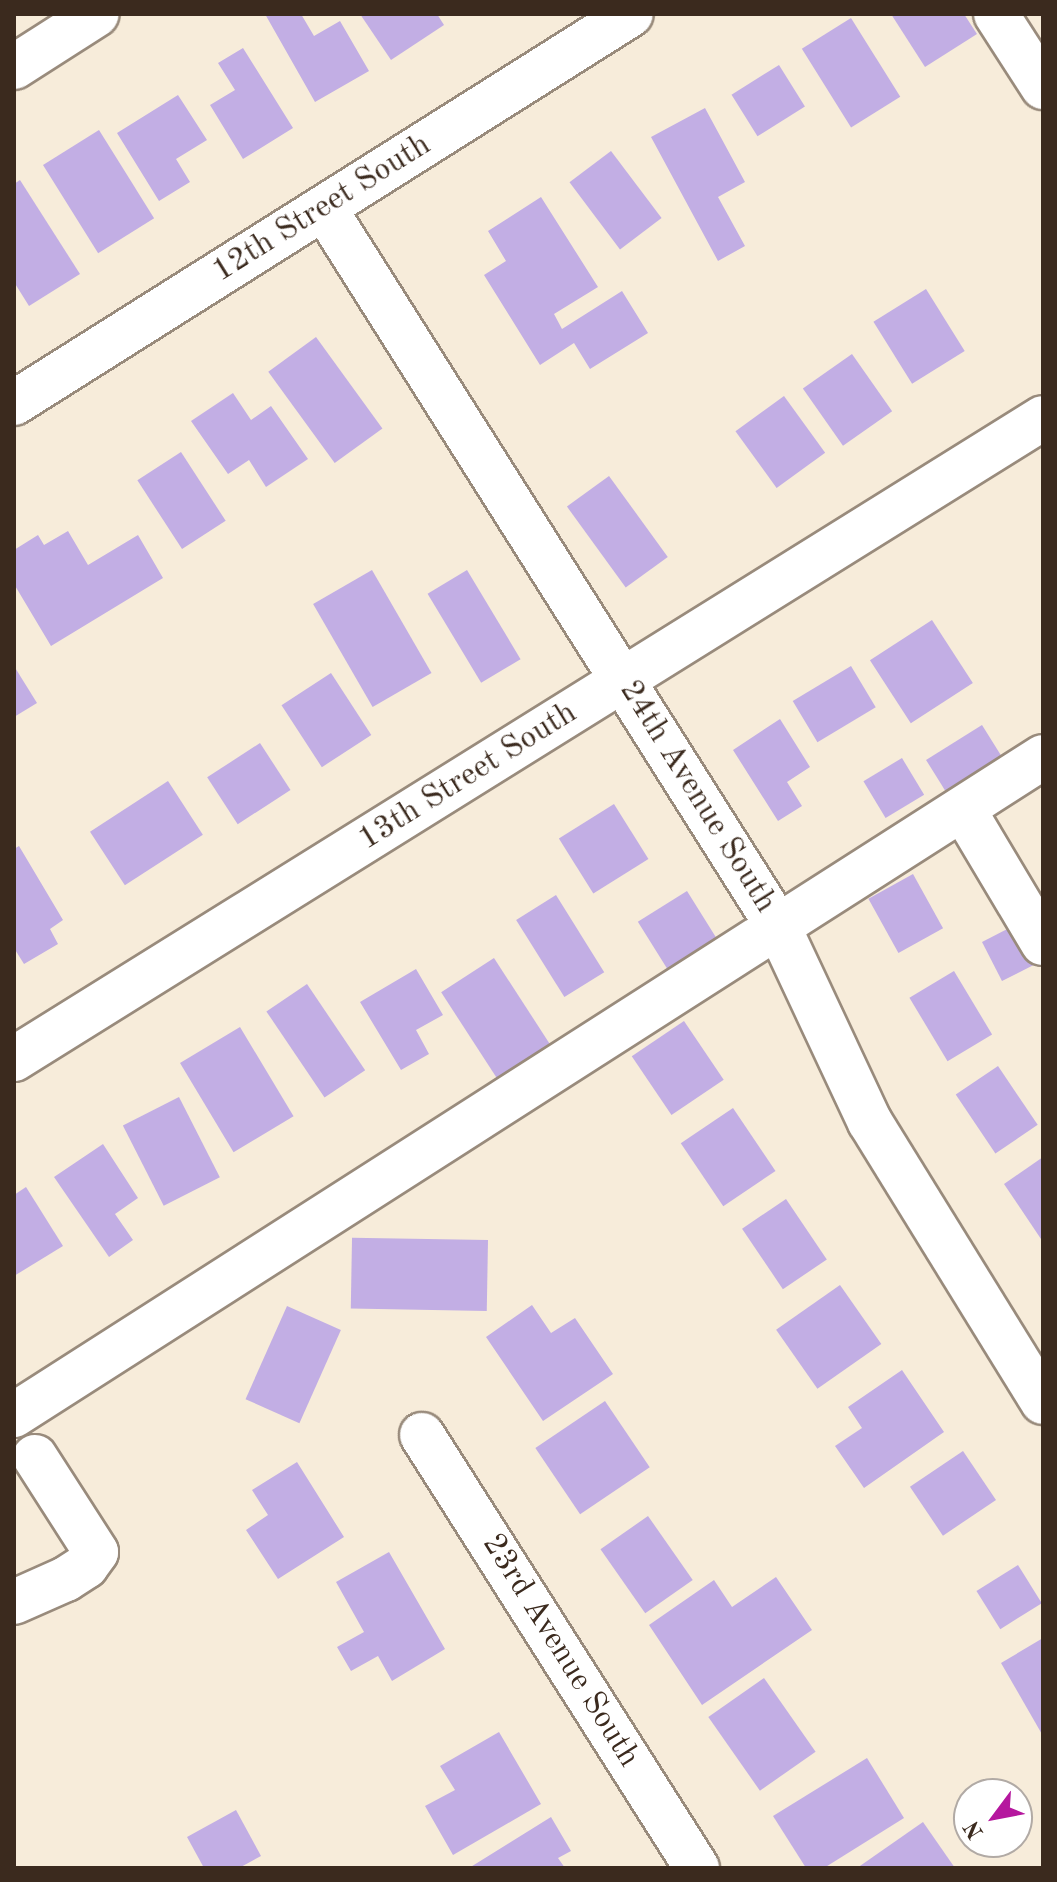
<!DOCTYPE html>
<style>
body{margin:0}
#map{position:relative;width:1057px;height:1882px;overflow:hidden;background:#f7ecda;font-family:"Old Standard TT",serif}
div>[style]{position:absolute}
.building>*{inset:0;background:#c2aee4;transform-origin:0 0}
.roads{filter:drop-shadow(2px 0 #998b7c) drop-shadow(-2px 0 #998b7c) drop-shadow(0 2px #998b7c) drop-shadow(0 -2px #998b7c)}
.minor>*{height:44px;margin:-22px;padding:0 22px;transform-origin:22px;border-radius:22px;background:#fff}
span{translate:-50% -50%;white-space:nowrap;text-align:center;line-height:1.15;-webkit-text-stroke:7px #fff;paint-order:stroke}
.street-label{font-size:32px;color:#3b2a1e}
.frame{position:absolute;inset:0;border:16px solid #3b2a1e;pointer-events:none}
.north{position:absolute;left:953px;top:1778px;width:80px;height:80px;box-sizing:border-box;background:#fff;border:2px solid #b1aaa5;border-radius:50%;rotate:238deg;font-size:22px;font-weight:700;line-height:32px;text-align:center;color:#3b2a1e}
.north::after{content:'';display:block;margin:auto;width:28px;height:36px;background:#b5179e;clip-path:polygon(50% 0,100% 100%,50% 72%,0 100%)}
</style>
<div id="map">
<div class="building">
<div style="clip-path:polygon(265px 14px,301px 14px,314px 36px,340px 21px,369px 71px,315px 102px)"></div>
<div style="clip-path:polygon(360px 14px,437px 14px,444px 25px,391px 60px)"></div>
<div style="clip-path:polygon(891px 14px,964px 14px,977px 34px,925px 67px)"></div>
<div style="left:851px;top:18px;width:93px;height:58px;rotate:58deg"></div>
<div style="clip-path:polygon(243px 48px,293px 128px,243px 159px,210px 105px,235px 90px,218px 63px)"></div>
<div style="left:779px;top:65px;width:49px;height:56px;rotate:58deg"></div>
<div style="clip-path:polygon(178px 95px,207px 140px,176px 159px,190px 182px,159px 201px,117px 133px)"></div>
<div style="clip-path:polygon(705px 108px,745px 182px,718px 197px,745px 246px,718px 261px,651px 137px)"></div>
<div style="left:99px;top:130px;width:104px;height:66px;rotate:58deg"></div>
<div style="left:611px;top:151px;width:84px;height:52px;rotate:53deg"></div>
<div style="clip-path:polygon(20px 180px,80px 274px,29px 306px,14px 282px,14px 184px)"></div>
<div style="clip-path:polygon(541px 197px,598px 287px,554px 314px,562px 329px,622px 291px,648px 333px,590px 369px,574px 343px,540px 365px,484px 275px,506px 261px,488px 231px)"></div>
<div style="left:926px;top:289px;width:73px;height:62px;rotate:58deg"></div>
<div style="left:316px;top:337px;width:113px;height:59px;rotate:54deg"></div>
<div style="left:852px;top:354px;width:70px;height:60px;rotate:55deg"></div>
<div style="clip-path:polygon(233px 393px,251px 420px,271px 406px,308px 459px,266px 487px,249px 460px,228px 474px,191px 421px)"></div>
<div style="left:784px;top:396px;width:70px;height:60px;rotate:54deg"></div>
<div style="left:181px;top:452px;width:82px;height:52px;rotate:57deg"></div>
<div style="left:609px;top:476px;width:100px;height:52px;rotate:54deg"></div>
<div style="clip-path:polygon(68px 531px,88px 565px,138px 535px,163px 578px,51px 646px,14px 584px,14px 550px,38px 535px,44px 545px)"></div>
<div style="left:372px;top:570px;width:119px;height:68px;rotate:60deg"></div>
<div style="left:467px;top:570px;width:104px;height:46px;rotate:59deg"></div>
<div style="left:932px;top:620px;width:75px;height:74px;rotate:57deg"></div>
<div style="clip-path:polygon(14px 666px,37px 703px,14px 717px)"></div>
<div style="left:851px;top:666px;width:48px;height:68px;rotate:59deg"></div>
<div style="left:331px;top:673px;width:74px;height:59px;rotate:57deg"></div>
<div style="clip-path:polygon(780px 719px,810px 767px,787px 782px,802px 806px,778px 821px,733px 750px)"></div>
<div style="left:982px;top:725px;width:41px;height:66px;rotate:58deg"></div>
<div style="left:260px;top:743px;width:56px;height:63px;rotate:57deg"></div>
<div style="left:902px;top:758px;width:43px;height:45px;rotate:59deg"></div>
<div style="left:168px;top:781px;width:64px;height:93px;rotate:57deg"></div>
<div style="left:614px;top:804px;width:65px;height:65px;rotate:58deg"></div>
<div style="clip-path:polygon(19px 846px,63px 920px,50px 929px,58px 944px,24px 964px,14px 948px,14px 849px)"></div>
<div style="left:913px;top:874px;width:62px;height:51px;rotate:61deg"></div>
<div style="left:687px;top:891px;width:64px;height:58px;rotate:58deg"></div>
<div style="left:556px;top:895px;width:91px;height:47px;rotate:58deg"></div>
<div style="left:1023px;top:921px;width:44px;height:46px;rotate:63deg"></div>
<div style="left:494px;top:958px;width:106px;height:63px;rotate:57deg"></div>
<div style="clip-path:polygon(416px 969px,443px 1015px,416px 1030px,429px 1054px,401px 1070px,360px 1002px)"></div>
<div style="left:954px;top:971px;width:74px;height:52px;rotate:59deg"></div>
<div style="left:307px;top:984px;width:104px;height:49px;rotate:56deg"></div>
<div style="left:684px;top:1021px;width:71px;height:63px;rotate:56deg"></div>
<div style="left:240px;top:1027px;width:104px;height:70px;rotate:59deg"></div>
<div style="left:998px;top:1066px;width:71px;height:51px;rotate:56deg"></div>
<div style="left:179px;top:1097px;width:90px;height:63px;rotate:63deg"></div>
<div style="left:733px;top:1108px;width:76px;height:63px;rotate:56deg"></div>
<div style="clip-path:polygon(103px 1144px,138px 1198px,115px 1214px,133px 1240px,109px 1257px,54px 1177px)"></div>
<div style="clip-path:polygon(1043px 1157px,1043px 1242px,1004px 1184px)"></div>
<div style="clip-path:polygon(26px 1187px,63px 1246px,14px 1276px,14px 1195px)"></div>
<div style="left:786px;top:1199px;width:73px;height:53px;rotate:56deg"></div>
<div style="left:488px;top:1240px;width:71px;height:136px;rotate:91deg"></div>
<div style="left:840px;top:1285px;width:72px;height:78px;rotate:55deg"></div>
<div style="clip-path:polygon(532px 1305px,551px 1333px,575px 1318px,613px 1374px,543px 1421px,486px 1337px)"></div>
<div style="left:287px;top:1306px;width:59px;height:102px;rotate:24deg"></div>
<div style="clip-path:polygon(902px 1370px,944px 1432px,864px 1488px,835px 1446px,862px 1428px,848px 1407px)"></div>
<div style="left:605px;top:1401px;width:80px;height:84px;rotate:56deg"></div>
<div style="left:963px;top:1451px;width:59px;height:64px;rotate:56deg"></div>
<div style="clip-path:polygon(297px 1462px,344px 1537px,278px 1579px,246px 1530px,268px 1515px,252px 1490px)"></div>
<div style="left:648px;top:1516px;width:78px;height:58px;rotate:55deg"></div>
<div style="clip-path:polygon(389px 1552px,445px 1649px,392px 1681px,378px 1656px,351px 1671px,337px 1647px,364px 1632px,336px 1582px)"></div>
<div style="left:1018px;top:1565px;width:45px;height:49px;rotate:58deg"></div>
<div style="clip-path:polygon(776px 1577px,812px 1630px,702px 1705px,649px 1625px,714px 1580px,732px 1607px)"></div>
<div style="clip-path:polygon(1043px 1638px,1043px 1736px,1001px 1663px)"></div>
<div style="left:764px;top:1678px;width:90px;height:68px;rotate:55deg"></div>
<div style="clip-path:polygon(499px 1732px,541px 1804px,453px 1855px,425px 1806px,455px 1790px,440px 1766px)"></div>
<div style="clip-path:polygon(867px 1758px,904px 1818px,824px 1868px,806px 1868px,773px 1816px)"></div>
<div style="clip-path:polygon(236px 1810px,261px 1856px,239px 1868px,204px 1868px,187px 1837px)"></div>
<div style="clip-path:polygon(551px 1817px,571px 1851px,558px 1858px,565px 1868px,469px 1868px)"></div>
<div style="clip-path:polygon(923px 1822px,955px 1868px,857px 1868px)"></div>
</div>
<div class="roads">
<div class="minor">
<div style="left:996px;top:14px;width:87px;rotate:57.2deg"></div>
<div style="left:14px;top:67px;width:98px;rotate:-32.6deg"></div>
<div style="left:324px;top:208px;width:852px;rotate:57.71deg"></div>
<div style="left:779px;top:928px;width:214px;rotate:64.9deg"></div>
<div style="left:870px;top:1122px;width:329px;rotate:58.3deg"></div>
<div style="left:14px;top:403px;width:729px;rotate:-32.23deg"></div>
<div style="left:963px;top:809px;width:156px;rotate:59.2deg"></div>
<div style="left:14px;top:1059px;width:1212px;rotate:-31.92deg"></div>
<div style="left:14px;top:1415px;width:1221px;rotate:-32.6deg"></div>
<div style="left:422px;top:1435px;width:513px;rotate:57.58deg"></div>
<div style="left:14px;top:1602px;width:57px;rotate:-23.9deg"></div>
<div style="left:66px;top:1579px;width:24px;rotate:-33deg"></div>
<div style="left:86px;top:1566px;width:17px;rotate:-54deg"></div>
<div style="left:96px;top:1552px;width:113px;rotate:-122.7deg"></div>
</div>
</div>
<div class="street-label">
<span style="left:322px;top:209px;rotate:-32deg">12th Street South</span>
<span style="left:468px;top:777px;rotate:-32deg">13th Street South</span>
<span style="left:697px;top:797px;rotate:58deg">24th Avenue South</span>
<span style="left:560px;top:1651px;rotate:58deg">23rd Avenue South</span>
</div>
<div class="frame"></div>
<div class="north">N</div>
</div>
